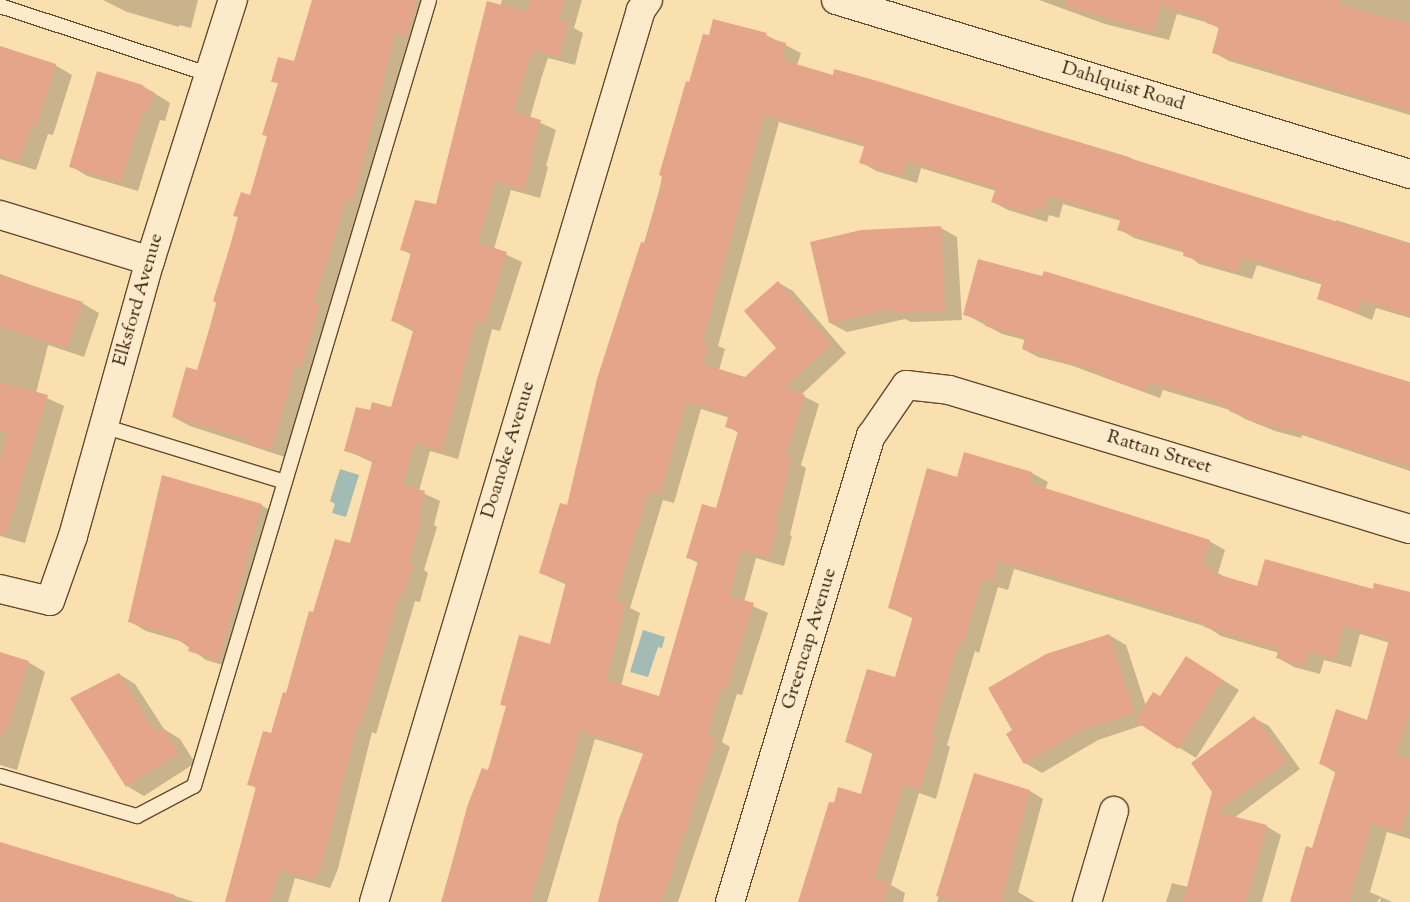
<!DOCTYPE html>
<style>
body{margin:0}
#map{position:relative;width:1410px;height:902px;overflow:hidden;background:#fbe0af;font-family:"Sorts Mill Goudy",serif}
div>[style]{position:absolute}
.water>*{inset:0;background:#a2bbb5}
.shadow>*{inset:0;background:#0003}
.building>*{inset:0;background:#e5a58a}
.roads{filter:drop-shadow(1px 0 #654a2d) drop-shadow(-1px 0 #654a2d) drop-shadow(0 1px #654a2d) drop-shadow(0 -1px #654a2d)}
.service>*{height:14px;margin:-7px;padding:0 7px;transform-origin:7px;border-radius:7px;background:#fcebcb}
.minor>*{height:28px;margin:-14px;padding:0 14px;transform-origin:14px;border-radius:14px;background:#fcebcb}
span{translate:-50% -50%;white-space:nowrap;text-align:center;line-height:1.15;-webkit-text-stroke:4px #fcebcb;paint-order:stroke}
.street-label{font-size:19px;color:#331802}
</style>
<div id="map">
<div class="water">
<div style="clip-path:polygon(340px 469px,359px 475px,346px 517px,332px 513px,335px 504px,330px 501px)"></div>
<div style="clip-path:polygon(643px 630px,665px 637px,662px 648px,658px 647px,648px 677px,630px 672px)"></div>
</div>
<div class="shadow">
<div style="clip-path:polygon(103px 0,198px 0,191px 28px,179px 25px,179px 27px,127px 12px)"></div>
<div style="clip-path:polygon(317px 0,437px 0,424px 45px,412px 41px,288px 458px,190px 426px,173px 417px,198px 372px,239px 217px,235px 215px,251px 197px,268px 137px,264px 134px,279px 84px,273px 81px,295px 63px)"></div>
<div style="clip-path:polygon(502px 0,582px 0,574px 28px,583px 33px,575px 65px,548px 58px,542px 76px,530px 118px,556px 130px,546px 166px,548px 167px,540px 198px,511px 190px,494px 249px,522px 262px,500px 331px,492px 329px,458px 459px,430px 451px,419px 491px,440px 501px,434px 525px,437px 527px,424px 570px,428px 573px,420px 602px,415px 601px,376px 734px,372px 732px,338px 869px,330px 888px,295px 878px,288px 902px,226px 902px,256px 788px,249px 784px,272px 735px,314px 614px,351px 545px,374px 463px,345px 450px,371px 412px,392px 409px,414px 332px,393px 321px,412px 255px,401px 249px,437px 206px)"></div>
<div style="clip-path:polygon(1039px 0,1410px 0,1410px 115px,1229px 61px,1213px 52px,1220px 29px,1209px 23px,1177px 14px,1169px 40px,1105px 24px)"></div>
<div style="clip-path:polygon(evenodd,766px 35px,801px 53px,797px 66px,833px 77px,874px 81px,1129px 157px,1144px 165px,1335px 224px,1336px 220px,1410px 243px,1410px 318px,1376px 308px,1372px 320px,1318px 298px,1323px 285px,1257px 265px,1252px 279px,1199px 264px,1185px 253px,1134px 238px,1119px 229px,1121px 221px,1063px 204px,1059px 218px,1049px 215px,1047px 222px,1008px 210px,993px 202px,996px 191px,921px 168px,917px 183px,876px 171px,861px 162px,865px 147px,779px 122px,718px 346px,725px 349px,719px 370px,745px 378px,778px 348px,779px 283px,793px 291px,846px 353px,801px 395px,819px 404px,801px 465px,806px 468px,790px 535px,792px 536px,784px 566px,756px 558px,744px 602px,768px 613px,742px 695px,737px 694px,722px 742px,730px 747px,678px 902px,598px 902px,620px 822px,644px 754px,595px 739px,547px 902px,441px 902px,468px 807px,489px 771px,507px 707px,502px 704px,551px 645px,567px 585px,540px 573px,568px 506px,690px 84px,709px 36px,766px 35px,701px 409px,730px 418px,727px 426px,739px 433px,717px 509px,687px 557px,698px 563px,660px 697px,621px 686px,640px 613px,630px 608px,663px 500px,674px 503px,701px 409px)"></div>
<div style="clip-path:polygon(0 47px,55px 65px,72px 75px,53px 135px,48px 134px,36px 170px,0 159px)"></div>
<div style="clip-path:polygon(143px 86px,170px 103px,165px 121px,160px 120px,138px 191px,87px 176px,71px 166px)"></div>
<div style="clip-path:polygon(941px 228px,957px 237px,962px 320px,911px 322px,905px 319px,847px 332px,830px 323px)"></div>
<div style="clip-path:polygon(0 274px,82px 303px,99px 313px,84px 357px,48px 345px,36px 393px,64px 406px,25px 543px,0 536px)"></div>
<div style="clip-path:polygon(965px 314px,1410px 383px,1410px 471px,1302px 435px,1301px 438px,1275px 431px,1245px 419px,1230px 410px,1163px 390px,1160px 398px,1070px 365px,1038px 357px,1023px 349px,1025px 340px,1002px 334px)"></div>
<div style="clip-path:polygon(965px 454px,1032px 473px,1048px 482px,1045px 490px,1209px 541px,1225px 550px,1218px 573px,1226px 578px,1258px 587px,1373px 590px,1410px 595px,1410px 839px,1387px 832px,1370px 892px,1392px 902px,1380px 902px,1381px 897px,1377px 902px,1291px 902px,1313px 850px,1336px 773px,1320px 763px,1368px 721px,1390px 643px,1360px 634px,1351px 667px,1324px 660px,1320px 674px,1294px 667px,1278px 658px,1279px 653px,1221px 636px,1207px 627px,1014px 569px,1008px 590px,998px 587px,979px 653px,975px 651px,947px 745px,950px 747px,936px 799px,919px 793px,891px 885px,905px 893px,903px 902px,799px 902px,830px 803px,862px 796px,873px 754px,846px 742px,896px 679px,914px 619px,890px 608px,958px 478px)"></div>
<div style="clip-path:polygon(261px 505px,278px 515px,236px 669px,206px 660px,180px 641px,146px 631px,129px 621px)"></div>
<div style="clip-path:polygon(1109px 635px,1126px 645px,1146px 706px,1161px 697px,1186px 657px,1239px 690px,1196px 758px,1143px 725px,1098px 740px,1042px 773px,1025px 763px)"></div>
<div style="clip-path:polygon(0 654px,28px 662px,45px 672px,17px 770px,0 765px)"></div>
<div style="clip-path:polygon(119px 674px,135px 684px,164px 729px,180px 739px,195px 763px,144px 796px,127px 786px)"></div>
<div style="clip-path:polygon(1254px 718px,1269px 726px,1300px 769px,1234px 818px,1266px 826px,1281px 835px,1262px 902px,1166px 902px,1172px 883px,1188px 887px,1213px 792px)"></div>
<div style="clip-path:polygon(975px 775px,1030px 791px,1043px 799px,1018px 892px,1035px 902px,937px 902px)"></div>
<div style="clip-path:polygon(0 843px,195px 902px,0 902px)"></div>
</div>
<div class="building">
<div style="clip-path:polygon(312px 0,417px 0,407px 36px,395px 33px,353px 202px,346px 200px,314px 303px,320px 305px,301px 368px,295px 366px,271px 450px,247px 443px,248px 439px,172px 417px,186px 367px,197px 370px,217px 303px,213px 301px,230px 246px,238px 217px,233px 216px,241px 192px,250px 195px,267px 136px,262px 135px,278px 83px,271px 82px,278px 57px,294px 61px)"></div>
<div style="clip-path:polygon(530px 0,564px 0,559px 20px,568px 23px,559px 57px,533px 50px,527px 67px,514px 112px,541px 120px,530px 157px,533px 157px,524px 190px,495px 182px,478px 243px,507px 252px,485px 324px,476px 321px,442px 451px,414px 443px,403px 485px,425px 491px,418px 516px,422px 516px,409px 562px,414px 563px,404px 594px,400px 593px,361px 726px,357px 725px,323px 860px,315px 880px,280px 870px,270px 902px,225px 902px,256px 787px,247px 785px,263px 731px,271px 733px,283px 692px,286px 693px,309px 611px,313px 612px,335px 539px,350px 543px,373px 459px,344px 451px,356px 407px,370px 410px,372px 402px,391px 407px,414px 328px,391px 321px,411px 253px,400px 250px,415px 200px,436px 204px,487px 1px,527px 12px)"></div>
<div style="clip-path:polygon(1066px 0,1163px 0,1153px 32px,1066px 6px)"></div>
<div style="clip-path:polygon(1164px 0,1340px 0,1339px 4px,1410px 24px,1410px 111px,1212px 53px,1219px 27px,1206px 23px,1207px 19px,1163px 6px)"></div>
<div style="clip-path:polygon(evenodd,713px 19px,767px 33px,765px 37px,786px 43px,782px 60px,833px 75px,834px 69px,874px 80px,1410px 244px,1410px 315px,1361px 300px,1357px 313px,1317px 299px,1322px 282px,1242px 257px,1237px 272px,1183px 256px,1184px 250px,1117px 230px,1121px 218px,1048px 196px,1044px 210px,1034px 208px,1032px 214px,991px 202px,996px 188px,906px 161px,902px 176px,859px 163px,865px 144px,764px 115px,701px 347px,710px 340px,703px 364px,745px 377px,776px 348px,744px 311px,778px 281px,832px 344px,784px 388px,805px 395px,786px 456px,792px 458px,775px 526px,778px 526px,769px 558px,741px 550px,729px 596px,754px 603px,727px 688px,722px 686px,707px 735px,716px 738px,664px 895px,661px 902px,598px 902px,618px 822px,644px 751px,580px 731px,530px 902px,442px 902px,467px 807px,482px 768px,488px 770px,506px 706px,500px 705px,519px 635px,550px 644px,566px 582px,539px 573px,560px 503px,567px 505px,597px 379px,641px 242px,645px 243px,659px 192px,662px 176px,659px 175px,686px 81px,689px 82px,703px 34px,709px 35px,713px 19px,686px 402px,729px 414px,725px 427px,738px 431px,716px 508px,702px 504px,686px 558px,698px 561px,659px 696px,606px 680px,626px 604px,615px 601px,648px 492px,660px 495px,686px 402px)"></div>
<div style="clip-path:polygon(0 46px,56px 64px,36px 127px,31px 125px,19px 162px,0 156px)"></div>
<div style="clip-path:polygon(97px 71px,143px 85px,142px 88px,154px 92px,148px 112px,143px 111px,121px 182px,69px 167px)"></div>
<div style="clip-path:polygon(941px 226px,945px 311px,893px 313px,893px 309px,829px 323px,810px 242px,861px 230px)"></div>
<div style="clip-path:polygon(978px 259px,1042px 276px,1044px 271px,1410px 382px,1410px 467px,1287px 428px,1286px 431px,1258px 423px,1229px 411px,1230px 406px,1148px 382px,1145px 391px,1105px 378px,1106px 374px,1022px 349px,1025px 337px,985px 326px,986px 321px,963px 315px)"></div>
<div style="clip-path:polygon(0 275px,83px 302px,67px 348px,0 327px)"></div>
<div style="clip-path:polygon(0 382px,48px 395px,6px 534px,0 533px,0 460px,8px 434px,0 431px)"></div>
<div style="clip-path:polygon(964px 452px,1032px 472px,1029px 483px,1210px 540px,1202px 566px,1214px 569px,1213px 573px,1257px 586px,1265px 559px,1373px 589px,1374px 583px,1410px 592px,1410px 710px,1396px 755px,1410px 759px,1410px 801px,1401px 832px,1371px 824px,1349px 902px,1290px 902px,1306px 846px,1312px 848px,1336px 770px,1319px 764px,1336px 709px,1367px 720px,1389px 640px,1344px 626px,1335px 659px,1308px 652px,1304px 666px,1276px 658px,1279px 649px,1204px 627px,1206px 624px,1173px 613px,998px 561px,992px 582px,982px 579px,963px 645px,960px 640px,931px 736px,935px 737px,920px 790px,903px 785px,874px 878px,890px 883px,884px 902px,798px 902px,829px 802px,834px 803px,838px 787px,861px 794px,873px 751px,845px 742px,867px 669px,895px 677px,913px 616px,888px 608px,927px 468px,957px 477px)"></div>
<div style="clip-path:polygon(162px 475px,262px 504px,219px 661px,188px 651px,190px 644px,174px 639px,177px 637px,128px 622px)"></div>
<div style="clip-path:polygon(1109px 634px,1135px 713px,1081px 730px,1024px 764px,1006px 734px,1012px 730px,988px 688px,1046px 654px)"></div>
<div style="clip-path:polygon(0 652px,29px 661px,5px 735px,0 734px)"></div>
<div style="clip-path:polygon(1186px 656px,1223px 680px,1178px 749px,1135px 721px,1153px 692px,1160px 696px)"></div>
<div style="clip-path:polygon(119px 673px,155px 732px,163px 728px,179px 753px,126px 787px,70px 698px)"></div>
<div style="clip-path:polygon(1254px 716px,1287px 761px,1217px 812px,1267px 825px,1246px 902px,1183px 902px,1212px 792px,1191px 763px)"></div>
<div style="clip-path:polygon(974px 773px,1030px 790px,1001px 902px,956px 902px,936px 896px)"></div>
<div style="clip-path:polygon(0 842px,175px 895px,174px 902px,0 902px)"></div>
</div>
<div class="roads">
<div class="service">
<div style="left:0;top:6px;width:219px;rotate:18.1deg"></div>
<div style="left:103px;top:426px;width:190px;rotate:17.1deg"></div>
<div style="left:0;top:776px;width:143px;rotate:16.3deg"></div>
<div style="left:137px;top:816px;width:64px;rotate:-27.8deg"></div>
<div style="left:194px;top:786px;width:820px;rotate:-73.35deg"></div>
</div>
<div class="minor">
<div style="left:836px;top:0;width:600px;rotate:16.86deg"></div>
<div style="left:0;top:215px;width:157px;rotate:17deg"></div>
<div style="left:0;top:589px;width:51px;rotate:13.5deg"></div>
<div style="left:50px;top:601px;width:69px;rotate:-70.5deg"></div>
<div style="left:73px;top:536px;width:286px;rotate:-74.4deg"></div>
<div style="left:150px;top:261px;width:274px;rotate:-72.4deg"></div>
<div style="left:374px;top:902px;width:931px;rotate:-73.34deg"></div>
<div style="left:641px;top:10px;width:12px;rotate:-55deg"></div>
<div style="left:730px;top:902px;width:487px;rotate:-73.2deg"></div>
<div style="left:871px;top:436px;width:62px;rotate:-55.5deg"></div>
<div style="left:906px;top:385px;width:43px;rotate:6.6deg"></div>
<div style="left:949px;top:390px;width:481px;rotate:16.8deg"></div>
<div style="left:1087px;top:902px;width:95px;rotate:-73.5deg"></div>
</div>
</div>
<div class="street-label">
<span style="left:1123px;top:87px;rotate:17deg">Dahlquist Road</span>
<span style="left:139px;top:300px;rotate:-74deg">Elksford Avenue</span>
<span style="left:509px;top:450px;rotate:-73deg">Doanoke Avenue</span>
<span style="left:1159px;top:453px;rotate:17deg">Rattan Street</span>
<span style="left:810px;top:639px;rotate:-73deg">Greencap Avenue</span>
</div>
</div>
